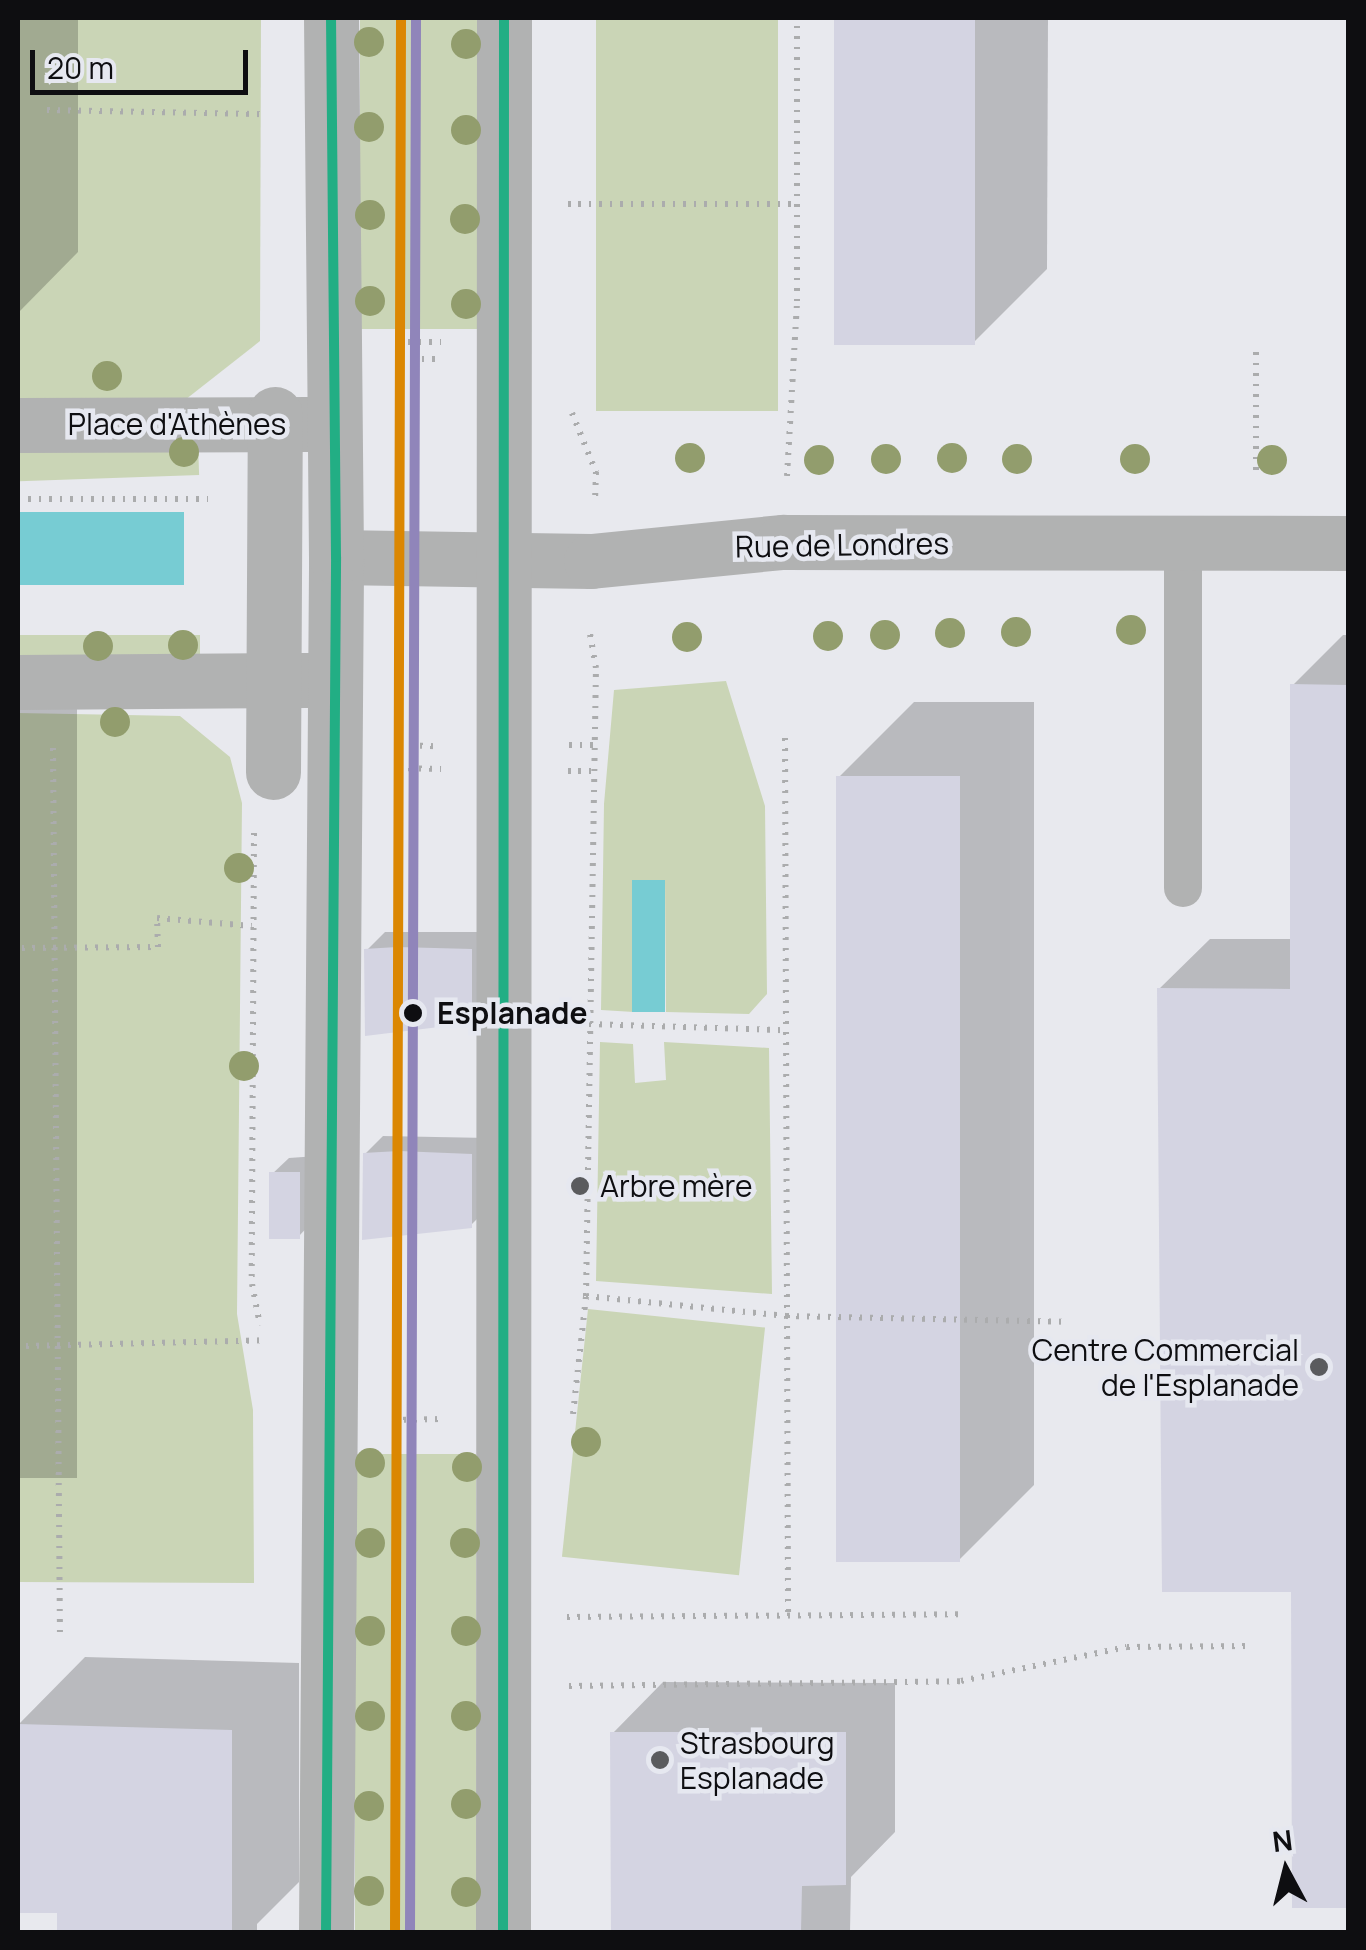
<!DOCTYPE html>
<meta charset="utf-8">
<style>
body{margin:0}
#map{position:relative;width:1366px;height:1950px;overflow:hidden;background:#e8e9ee;font-family:Manrope,sans-serif}
div>[style]{position:absolute}
.green>*{inset:0;background:#cad5b6;transform-origin:0 0}
.water>*{inset:0;background:#77ccd3;transform-origin:0 0}
.shadow>*{inset:0;background:#0003;transform-origin:0 0}
.building>*{inset:0;background:#d4d4e2;transform-origin:0 0}
.path>*{height:6px;margin-top:-3px;transform-origin:0;background:repeating-linear-gradient(90deg,#abacad 0 2.5px,transparent 0 10.5px)}
.service>*{height:38px;margin:-19px;padding:0 19px;transform-origin:19px;border-radius:19px;background:#b1b2b2}
.minor>*{height:55px;margin:-27.5px;padding:0 27.5px;transform-origin:27.5px;border-radius:27.5px;background:#b1b2b2}
.tertiary>*{height:55px;margin:-27.5px;padding:0 27.5px;transform-origin:27.5px;border-radius:27.5px;background:#b1b2b2}
.bus-1>*{height:10px;margin:-5px;padding:0 5px;transform-origin:5px;border-radius:5px;background:#22ae84}
.tram-1>*{height:10px;margin:-5px;padding:0 5px;transform-origin:5px;border-radius:5px;background:#db8702}
.tram-2>*{height:10px;margin:-5px;padding:0 5px;transform-origin:5px;border-radius:5px;background:#9085ba}
.trees>*{width:30px;height:30px;margin:-15px;border-radius:50%;background:#929d6d}
.dots>*{width:28px;height:28px;translate:-50% -50%;box-sizing:border-box;border:5px solid #e6e8f0;border-radius:50%}
span{translate:-50% -50%;white-space:nowrap;text-align:center;line-height:1.15;-webkit-text-stroke:9px #e6e8f0;paint-order:stroke}
.street-label{font-size:30px;color:#0e0e11}
.stop-label{font-size:30px;color:#0e0e11;font-weight:700}
.left{translate:0 -50%;text-align:left}
.poi-label{font-size:30px;color:#0e0e11}
.right{translate:-100% -50%;text-align:right}
.frame{position:absolute;inset:0;border:20px solid #0e0e11;pointer-events:none}
.north{position:absolute;left:1236px;top:1820px;width:100px;height:100px;-webkit-text-stroke:8px #e6e8f0;paint-order:stroke;rotate:353deg;font-size:28px;font-weight:700;line-height:40px;text-align:center;color:#0e0e11}
.north::after{content:'';display:block;margin:auto;width:35px;height:45px;background:#0e0e11;clip-path:polygon(50% 0,100% 100%,50% 72%,0 100%)}
.scale{position:absolute;left:30px;top:50px;width:218px;height:45px;box-sizing:border-box;border:5px solid #0e0e11;border-top:0;padding-left:12px;font-size:30px;line-height:35px;white-space:nowrap;color:#0e0e11;-webkit-text-stroke:8px #e6e8f0;paint-order:stroke}
</style>
<div id="map">
<div class="green">
<div style="clip-path:polygon(18px 18px,261px 18px,260px 341px,176px 407px,18px 405px)"></div>
<div style="left:360px;top:18px;width:128px;height:311px"></div>
<div style="left:596px;top:18px;width:182px;height:393px"></div>
<div style="left:198px;top:443px;width:32px;height:180px;rotate:88deg"></div>
<div style="left:200px;top:635px;width:31px;height:182px;rotate:90deg"></div>
<div style="clip-path:polygon(726px 681px,765px 806px,767px 994px,749px 1014px,666px 1012px,665px 880px,632px 880px,634px 1012px,601px 1010px,604px 804px,614px 690px)"></div>
<div style="clip-path:polygon(18px 713px,180px 716px,230px 757px,242px 803px,237px 1314px,253px 1410px,254px 1583px,18px 1582px)"></div>
<div style="clip-path:polygon(600px 1042px,633px 1044px,635px 1083px,666px 1080px,664px 1042px,769px 1048px,772px 1294px,596px 1281px)"></div>
<div style="left:588px;top:1309px;width:178px;height:249px;rotate:6deg"></div>
<div style="left:355px;top:1454px;width:121px;height:478px"></div>
</div>
<div class="water">
<div style="left:18px;top:512px;width:166px;height:73px"></div>
<div style="left:632px;top:880px;width:33px;height:132px"></div>
</div>
<div class="shadow">
<div style="clip-path:polygon(18px 18px,78px 18px,78px 252px,18px 313px)"></div>
<div style="clip-path:polygon(837px 18px,1048px 18px,1047px 269px,972px 344px,835px 343px)"></div>
<div style="clip-path:polygon(1343px 635px,1348px 635px,1348px 1906px,1294px 1906px,1293px 1590px,1159px 989px,1210px 939px,1293px 939px,1293px 685px)"></div>
<div style="left:77px;top:691px;width:787px;height:59px;rotate:90deg"></div>
<div style="clip-path:polygon(914px 702px,1034px 702px,1034px 1485px,959px 1560px,839px 777px)"></div>
<div style="clip-path:polygon(385px 932px,489px 932px,489px 1003px,471px 1021px,367px 950px)"></div>
<div style="clip-path:polygon(383px 1136px,489px 1138px,489px 1207px,471px 1225px,365px 1154px)"></div>
<div style="clip-path:polygon(317px 1156px,316px 1218px,299px 1236px,271px 1175px,289px 1158px)"></div>
<div style="clip-path:polygon(85px 1657px,299px 1663px,299px 1882px,257px 1924px,257px 1932px,60px 1932px,60px 1911px,18px 1910px,18px 1725px)"></div>
<div style="clip-path:polygon(663px 1682px,895px 1683px,895px 1832px,851px 1877px,850px 1932px,613px 1932px,613px 1733px)"></div>
</div>
<div class="building">
<div style="left:834px;top:18px;width:141px;height:327px"></div>
<div style="clip-path:polygon(1290px 684px,1348px 685px,1348px 1908px,1292px 1908px,1291px 1592px,1162px 1592px,1157px 988px,1290px 989px)"></div>
<div style="left:836px;top:776px;width:124px;height:786px"></div>
<div style="clip-path:polygon(397px 947px,472px 949px,472px 1023px,365px 1036px,364px 949px)"></div>
<div style="clip-path:polygon(399px 1151px,472px 1154px,472px 1228px,362px 1240px,363px 1153px)"></div>
<div style="left:300px;top:1172px;width:67px;height:31px;rotate:90deg"></div>
<div style="clip-path:polygon(18px 1724px,232px 1730px,232px 1932px,57px 1932px,57px 1913px,18px 1913px)"></div>
<div style="clip-path:polygon(610px 1732px,846px 1732px,846px 1885px,802px 1886px,801px 1932px,611px 1932px)"></div>
</div>
<div class="path">
<div style="left:47px;top:110px;width:218px;rotate:1.1deg"></div>
<div style="left:568px;top:204px;width:227px"></div>
<div style="left:398px;top:342px;width:43px"></div>
<div style="left:1256px;top:352px;width:124px;rotate:90deg"></div>
<div style="left:401px;top:359px;width:38px"></div>
<div style="left:572px;top:413px;width:64px;rotate:67.9deg"></div>
<div style="left:596px;top:472px;width:24px;rotate:92deg"></div>
<div style="left:787px;top:476px;width:175px;rotate:-86.7deg"></div>
<div style="left:797px;top:301px;width:283px;rotate:-90deg"></div>
<div style="left:18px;top:499px;width:190px"></div>
<div style="left:785px;top:738px;width:878px;rotate:89.8deg"></div>
<div style="left:399px;top:745px;width:38px;rotate:2deg"></div>
<div style="left:569px;top:745px;width:26px"></div>
<div style="left:53px;top:748px;width:890px;rotate:89.55deg"></div>
<div style="left:398px;top:768px;width:43px;rotate:1.3deg"></div>
<div style="left:568px;top:771px;width:26px"></div>
<div style="left:254px;top:833px;width:451px;rotate:90.3deg"></div>
<div style="left:252px;top:1284px;width:42px;rotate:79deg"></div>
<div style="left:22px;top:948px;width:136px;rotate:-0.4deg"></div>
<div style="left:158px;top:947px;width:29px;rotate:-92deg"></div>
<div style="left:157px;top:918px;width:95px;rotate:4.8deg"></div>
<div style="left:589px;top:1024px;width:196px;rotate:1.8deg"></div>
<div style="left:586px;top:1296px;width:201px;rotate:5.7deg"></div>
<div style="left:786px;top:1316px;width:279px;rotate:1.2deg"></div>
<div style="left:26px;top:1346px;width:238px;rotate:-1.4deg"></div>
<div style="left:573px;top:1414px;width:119px;rotate:-83.7deg"></div>
<div style="left:586px;top:1296px;width:628px;rotate:-89.09deg"></div>
<div style="left:596px;top:668px;width:41px;rotate:-99.9deg"></div>
<div style="left:393px;top:1420px;width:48px;rotate:-1.2deg"></div>
<div style="left:567px;top:1617px;width:394px;rotate:-0.4deg"></div>
<div style="left:569px;top:1686px;width:392px;rotate:-0.7deg"></div>
<div style="left:961px;top:1681px;width:169px;rotate:-11.6deg"></div>
<div style="left:1127px;top:1647px;width:122px;rotate:-0.5deg"></div>
</div>
<div class="service">
<div style="left:1183px;top:542px;width:346px;rotate:90deg"></div>
</div>
<div class="minor">
<div style="left:18px;top:425px;width:290px;rotate:-0.2deg"></div>
<div style="left:336px;top:557px;width:255px;rotate:0.9deg"></div>
<div style="left:591px;top:561px;width:193px;rotate:-5.7deg"></div>
<div style="left:783px;top:542px;width:565px;rotate:0.1deg"></div>
<div style="left:18px;top:682px;width:291px;rotate:-0.4deg"></div>
<div style="left:273px;top:772px;width:358px;rotate:-89.7deg"></div>
</div>
<div class="tertiary">
<div style="left:326px;top:1932px;width:1375px;rotate:-89.58deg"></div>
<div style="left:336px;top:557px;width:539px;rotate:-90.53deg"></div>
<div style="left:503px;top:1932px;width:1914px;rotate:-89.97deg"></div>
</div>
<div class="bus-1">
<div style="left:326px;top:1932px;width:1375px;rotate:-89.58deg"></div>
<div style="left:336px;top:557px;width:539px;rotate:-90.53deg"></div>
<div style="left:503px;top:1932px;width:1914px;rotate:-89.97deg"></div>
</div>
<div class="tram-1">
<div style="left:395px;top:1932px;width:1914px;rotate:-89.82deg"></div>
</div>
<div class="tram-2">
<div style="left:410px;top:1932px;width:1914px;rotate:-89.82deg"></div>
</div>
<div class="trees">
<div style="left:369px;top:42px"></div>
<div style="left:466px;top:44px"></div>
<div style="left:369px;top:127px"></div>
<div style="left:466px;top:130px"></div>
<div style="left:370px;top:215px"></div>
<div style="left:465px;top:219px"></div>
<div style="left:370px;top:301px"></div>
<div style="left:466px;top:304px"></div>
<div style="left:107px;top:376px"></div>
<div style="left:184px;top:452px"></div>
<div style="left:690px;top:458px"></div>
<div style="left:952px;top:458px"></div>
<div style="left:886px;top:459px"></div>
<div style="left:1017px;top:459px"></div>
<div style="left:1135px;top:459px"></div>
<div style="left:819px;top:460px"></div>
<div style="left:1272px;top:460px"></div>
<div style="left:1131px;top:630px"></div>
<div style="left:1016px;top:632px"></div>
<div style="left:950px;top:633px"></div>
<div style="left:885px;top:635px"></div>
<div style="left:828px;top:636px"></div>
<div style="left:687px;top:637px"></div>
<div style="left:183px;top:645px"></div>
<div style="left:98px;top:646px"></div>
<div style="left:115px;top:722px"></div>
<div style="left:239px;top:868px"></div>
<div style="left:244px;top:1066px"></div>
<div style="left:586px;top:1442px"></div>
<div style="left:370px;top:1463px"></div>
<div style="left:467px;top:1467px"></div>
<div style="left:370px;top:1543px"></div>
<div style="left:465px;top:1543px"></div>
<div style="left:370px;top:1631px"></div>
<div style="left:466px;top:1631px"></div>
<div style="left:370px;top:1716px"></div>
<div style="left:466px;top:1716px"></div>
<div style="left:466px;top:1804px"></div>
<div style="left:369px;top:1806px"></div>
<div style="left:369px;top:1891px"></div>
<div style="left:466px;top:1892px"></div>
</div>
<div class="dots">
<div style="left:413px;top:1013px;background:#0e0e11"></div>
<div style="left:580px;top:1186px;background:#5a5b5e"></div>
<div style="left:1319px;top:1367px;background:#5a5b5e"></div>
<div style="left:660px;top:1760px;background:#5a5b5e"></div>
</div>
<div class="street-label">
<span style="left:177px;top:424px">Place d'Athènes</span>
<span style="left:842px;top:545px;rotate:-1deg">Rue de Londres</span>
</div>
<div class="stop-label">
<span class="left" style="left:437px;top:1013px">Esplanade</span>
</div>
<div class="poi-label">
<span class="left" style="left:600px;top:1186px">Arbre mère</span>
<span class="right" style="left:1299px;top:1367px">Centre Commercial<br>de l'Esplanade</span>
<span class="left" style="left:680px;top:1760px">Strasbourg<br>Esplanade</span>
</div>
<div class="frame"></div>
<div class="north">N</div>
<div class="scale">20 m</div>
</div>
